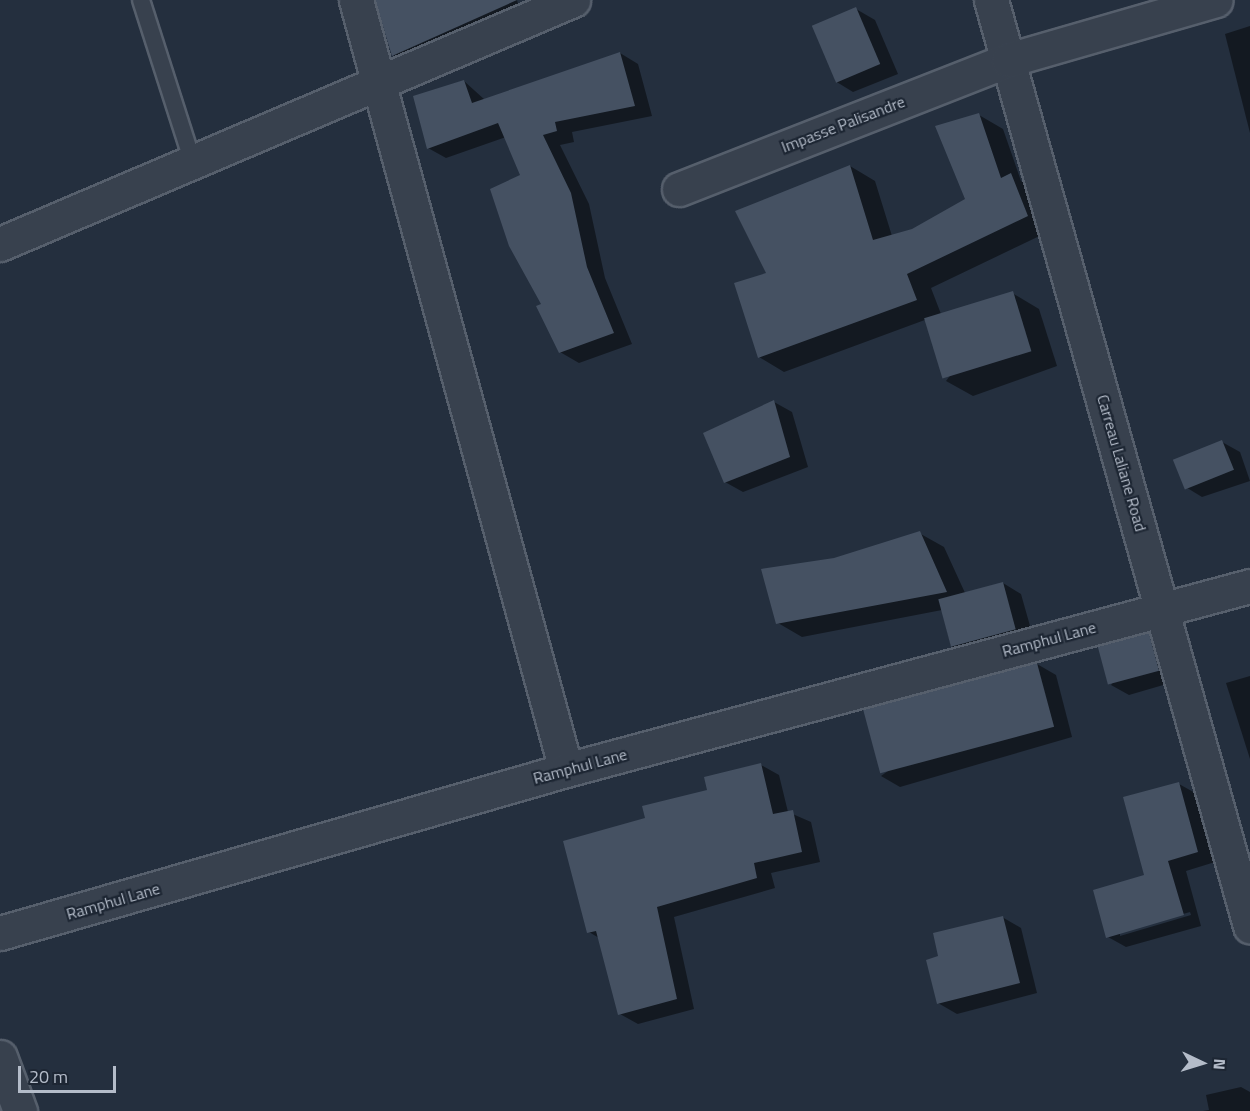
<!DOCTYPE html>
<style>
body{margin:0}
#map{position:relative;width:1250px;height:1111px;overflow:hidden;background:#242f3e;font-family:"Titillium Web",sans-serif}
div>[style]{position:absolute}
.shadow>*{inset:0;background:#0007}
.building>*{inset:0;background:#455162;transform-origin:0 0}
.roads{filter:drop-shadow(2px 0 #565f6c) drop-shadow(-2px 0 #565f6c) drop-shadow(0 2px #565f6c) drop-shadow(0 -2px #565f6c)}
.service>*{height:16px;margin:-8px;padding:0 8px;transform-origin:8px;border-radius:8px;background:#38414e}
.minor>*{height:33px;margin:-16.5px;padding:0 16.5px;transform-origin:16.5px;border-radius:16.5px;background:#38414e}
span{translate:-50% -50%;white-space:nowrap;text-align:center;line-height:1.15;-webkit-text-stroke:4.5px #1d2633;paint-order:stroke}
.street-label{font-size:16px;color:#b4bcc9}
.north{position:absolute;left:1172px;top:1033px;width:60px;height:60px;-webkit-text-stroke:4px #1d2633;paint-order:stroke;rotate:94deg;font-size:16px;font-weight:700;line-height:24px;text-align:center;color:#b4bcc9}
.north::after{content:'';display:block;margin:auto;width:21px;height:27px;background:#b4bcc9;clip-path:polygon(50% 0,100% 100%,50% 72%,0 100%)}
.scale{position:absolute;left:18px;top:1066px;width:98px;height:27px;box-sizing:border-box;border:3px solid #b4bcc9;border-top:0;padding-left:8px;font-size:18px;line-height:21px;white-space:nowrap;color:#b4bcc9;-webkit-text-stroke:4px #1d2633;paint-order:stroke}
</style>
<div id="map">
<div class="shadow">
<div style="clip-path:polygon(377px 0,517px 0,525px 32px,428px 75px,393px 55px)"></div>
<div style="clip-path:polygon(856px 9px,875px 20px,898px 74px,853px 92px,835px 81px)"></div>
<div style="clip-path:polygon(1250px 26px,1250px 133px,1225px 34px)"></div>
<div style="clip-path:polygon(620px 53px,638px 64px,652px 116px,572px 132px,574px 142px,560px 145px,589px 204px,605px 278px,632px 344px,579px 363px,560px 352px,544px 304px,522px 176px,506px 137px,446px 158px,428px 148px,464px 81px,485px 100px)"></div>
<div style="clip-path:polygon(979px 115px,1003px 129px,1021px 181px,1036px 189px,1052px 230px,931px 288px,941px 314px,784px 372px,759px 357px,768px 274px,850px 166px,875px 181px,892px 236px,913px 230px,967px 199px)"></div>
<div style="clip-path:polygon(1012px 293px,1039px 309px,1057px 366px,973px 396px,946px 381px)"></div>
<div style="clip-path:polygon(774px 402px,792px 412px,808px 467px,743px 492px,725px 482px)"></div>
<div style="clip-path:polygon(1222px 442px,1240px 452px,1250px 481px,1202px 497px,1184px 486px)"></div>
<div style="clip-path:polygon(919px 533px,944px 547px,966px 595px,1003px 583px,1021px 594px,1034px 640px,970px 657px,951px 646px,942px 610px,802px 637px,778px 623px,834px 560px)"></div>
<div style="clip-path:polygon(1148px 634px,1167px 645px,1177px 681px,1129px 695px,1111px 685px)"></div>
<div style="clip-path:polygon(1037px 664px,1056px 675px,1072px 737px,900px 787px,881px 776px)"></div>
<div style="clip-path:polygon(1250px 676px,1250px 759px,1226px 683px)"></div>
<div style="clip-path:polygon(761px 765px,779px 775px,788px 812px,811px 822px,820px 862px,771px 873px,775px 888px,674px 917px,694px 1009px,638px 1024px,620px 1014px,599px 938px,589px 932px,646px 819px)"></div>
<div style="clip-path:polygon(evenodd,1179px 784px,1197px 794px,1215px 862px,1186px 871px,1201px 926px,1126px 947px,1108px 937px,1146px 876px,1179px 784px,1190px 912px,1191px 915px,1120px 936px,1120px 932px,1190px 912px)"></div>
<div style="clip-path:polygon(1002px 917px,1021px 928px,1037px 993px,957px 1014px,938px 1003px,940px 958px)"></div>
<div style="clip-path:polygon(1241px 1087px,1250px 1092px,1250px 1111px,1203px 1111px,1209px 1110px,1206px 1095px)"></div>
</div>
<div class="building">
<div style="clip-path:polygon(375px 0,517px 0,392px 56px)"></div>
<div style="left:856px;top:7px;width:62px;height:48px;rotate:67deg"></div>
<div style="clip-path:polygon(620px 52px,635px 106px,555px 122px,557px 131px,543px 135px,571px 193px,587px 267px,614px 333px,559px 353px,536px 306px,541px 304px,509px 246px,490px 189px,520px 175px,498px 123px,427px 149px,413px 96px,464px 80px,472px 103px)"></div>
<div style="clip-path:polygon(979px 113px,1001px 178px,1011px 173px,1028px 216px,907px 274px,917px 300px,758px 358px,734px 283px,766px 273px,735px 211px,850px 165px,873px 240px,912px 229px,965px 199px,935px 126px)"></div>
<div style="left:1013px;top:291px;width:63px;height:93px;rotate:73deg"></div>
<div style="clip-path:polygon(774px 400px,790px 457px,724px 483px,703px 433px)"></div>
<div style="left:1222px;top:440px;width:32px;height:53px;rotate:68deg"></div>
<div style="clip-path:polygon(920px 531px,947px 592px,776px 624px,761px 569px,834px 558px)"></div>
<div style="left:1003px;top:582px;width:49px;height:67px;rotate:75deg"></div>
<div style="left:1149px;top:633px;width:39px;height:53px;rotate:75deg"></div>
<div style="left:1037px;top:663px;width:66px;height:180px;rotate:75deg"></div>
<div style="clip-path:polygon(761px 763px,773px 814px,793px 810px,802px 852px,754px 863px,757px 878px,657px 907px,677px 999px,618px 1015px,596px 931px,587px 933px,563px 841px,645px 818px,642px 806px,707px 790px,704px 777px)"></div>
<div style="clip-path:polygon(1179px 782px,1198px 852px,1168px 861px,1184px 915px,1106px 938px,1093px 890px,1144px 875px,1123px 797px)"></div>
<div style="clip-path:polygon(1003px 916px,1020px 983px,937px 1004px,926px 960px,938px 956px,933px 933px)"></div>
</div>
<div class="roads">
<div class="service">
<div style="left:141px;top:0;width:168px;rotate:72.3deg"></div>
</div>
<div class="minor">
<div style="left:356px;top:0;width:798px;rotate:74.74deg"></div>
<div style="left:991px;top:0;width:962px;rotate:74.37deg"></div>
<div style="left:679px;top:189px;width:353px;rotate:-21.4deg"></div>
<div style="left:1008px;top:60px;width:216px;rotate:-16.1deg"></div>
<div style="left:0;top:244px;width:623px;rotate:-23.07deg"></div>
<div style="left:0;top:933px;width:589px;rotate:-16.07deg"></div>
<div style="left:566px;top:770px;width:708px;rotate:-15.06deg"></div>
<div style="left:0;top:1057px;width:58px;rotate:69.7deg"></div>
</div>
</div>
<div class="street-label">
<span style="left:843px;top:124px;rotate:-21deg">Impasse Palisandre</span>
<span style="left:1122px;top:463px;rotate:74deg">Carreau Laliane Road</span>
<span style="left:1049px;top:639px;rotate:-15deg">Ramphul Lane</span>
<span style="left:580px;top:766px;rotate:-15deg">Ramphul Lane</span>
<span style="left:113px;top:901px;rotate:-16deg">Ramphul Lane</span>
</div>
<div class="north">N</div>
<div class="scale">20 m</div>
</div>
